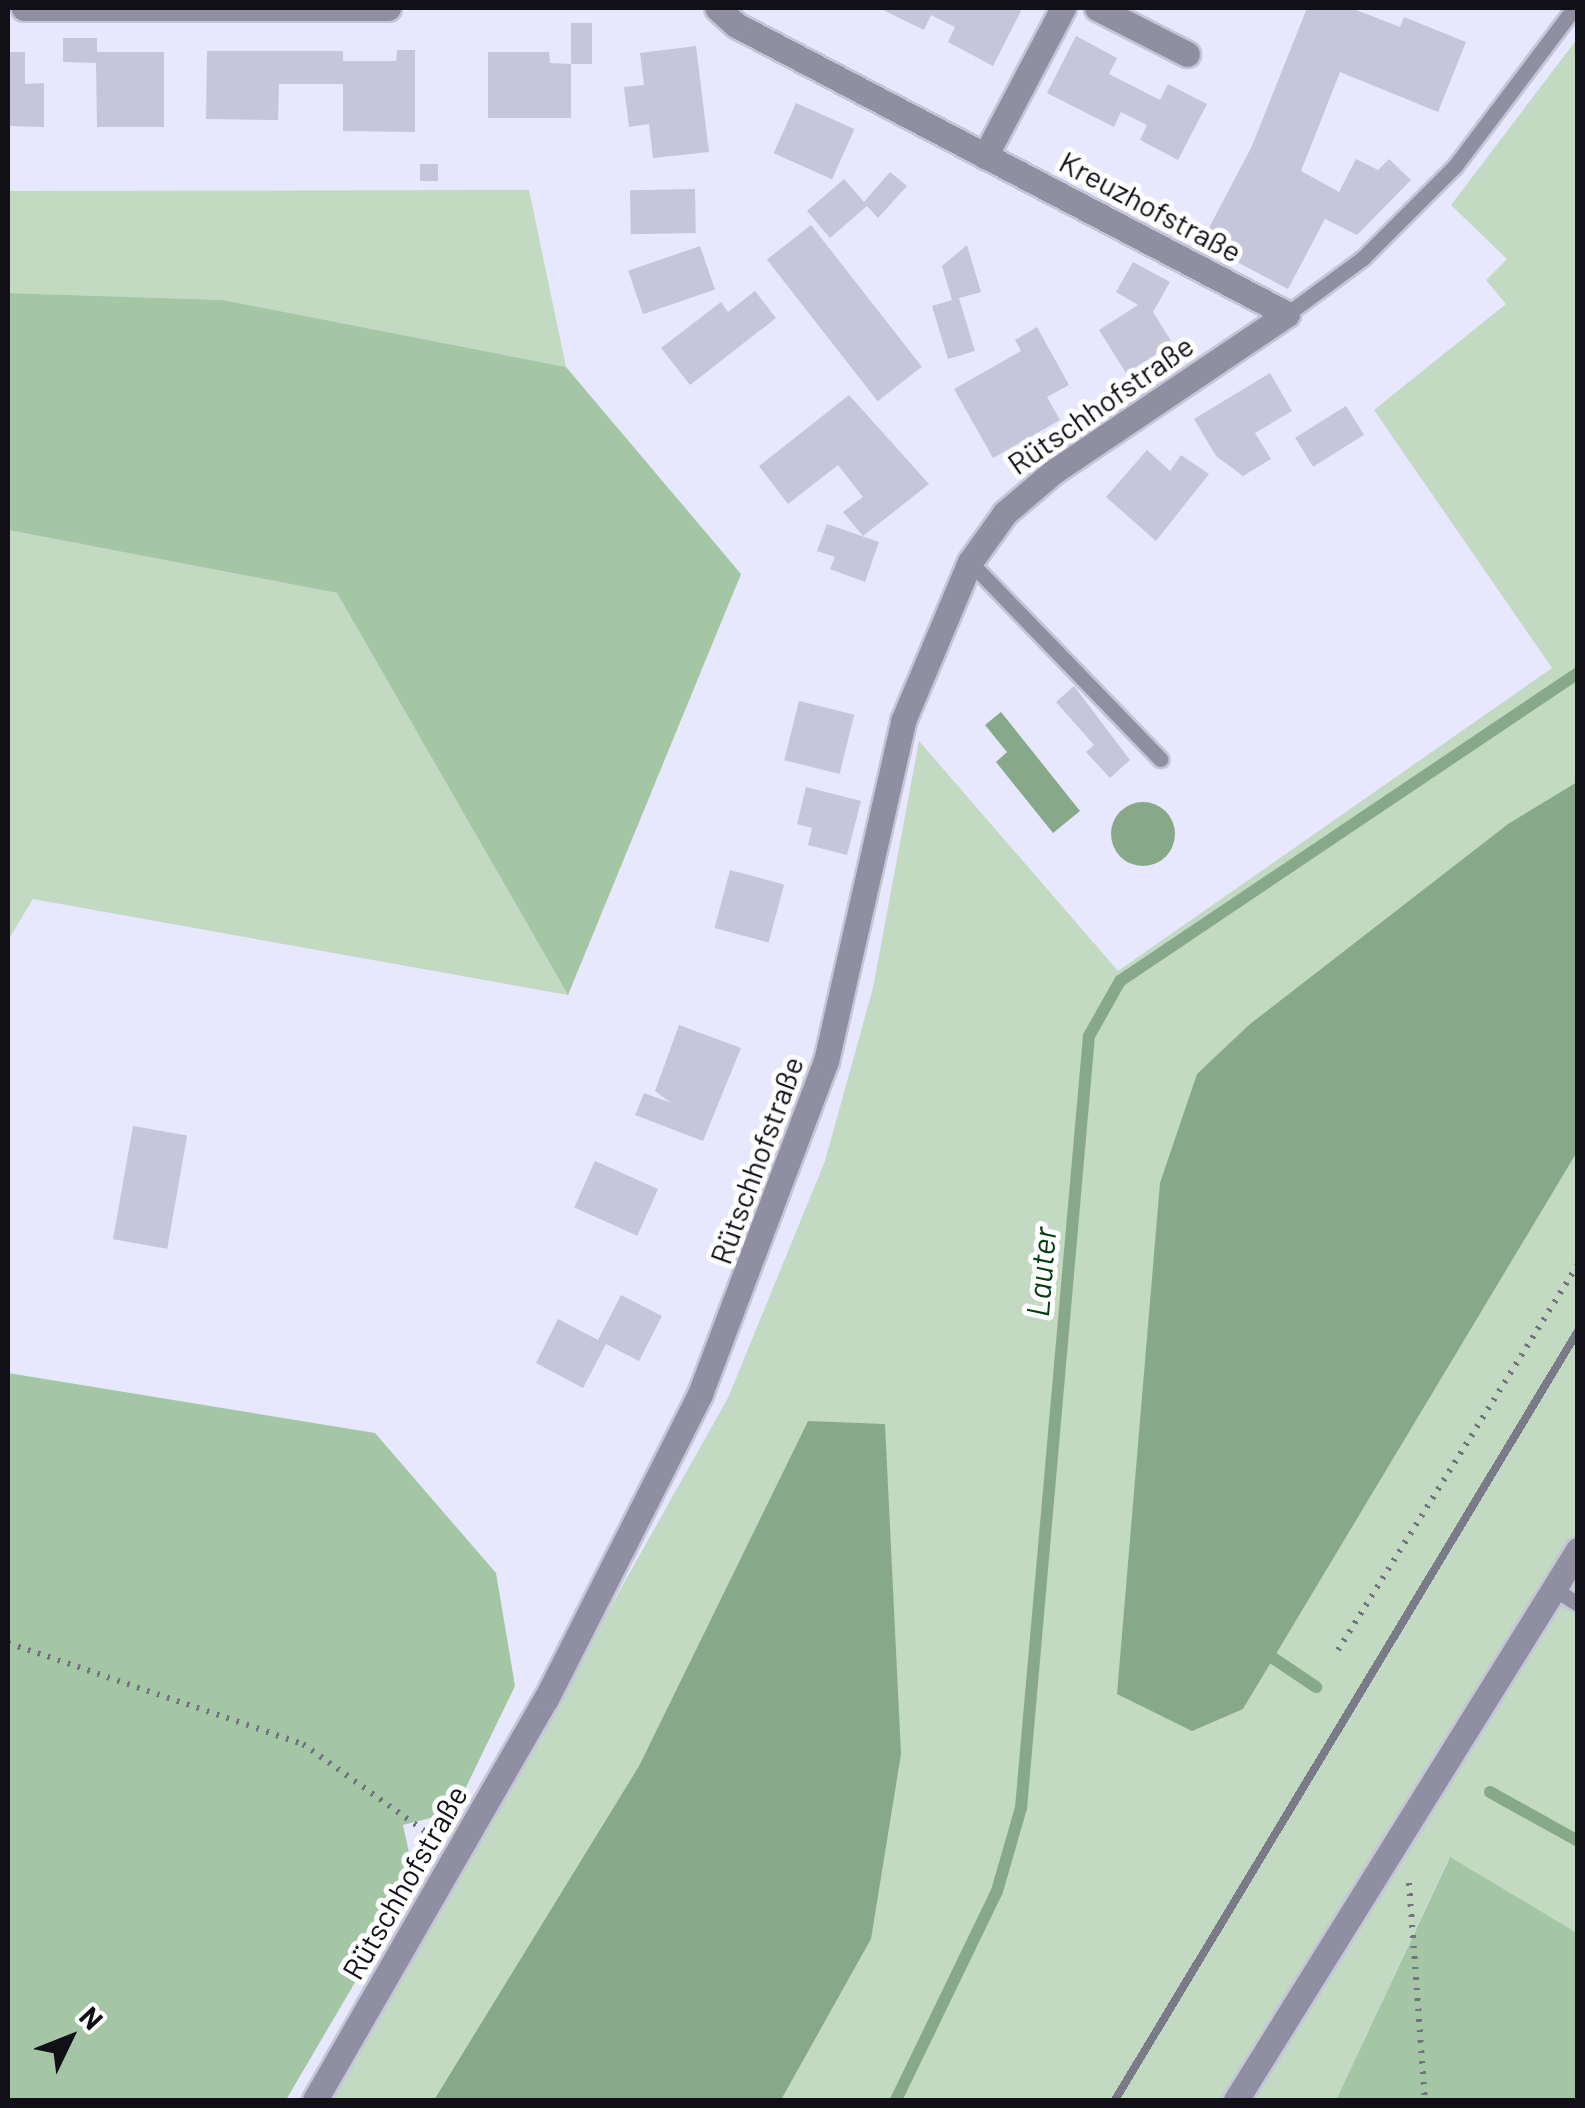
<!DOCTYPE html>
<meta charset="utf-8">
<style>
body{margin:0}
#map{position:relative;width:1585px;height:2108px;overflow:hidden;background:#e7e7fd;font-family:Barlow,sans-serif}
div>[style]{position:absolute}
.green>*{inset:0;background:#c2d9c2}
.forest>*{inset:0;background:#a4c6a5}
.water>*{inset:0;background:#88a989}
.round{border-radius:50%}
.stream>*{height:12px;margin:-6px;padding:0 6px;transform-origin:6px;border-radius:6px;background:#88a989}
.building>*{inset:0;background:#c6c6db;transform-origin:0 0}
.path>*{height:6px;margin-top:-3px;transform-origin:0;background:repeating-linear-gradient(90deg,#737380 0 2.5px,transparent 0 10.5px)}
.roads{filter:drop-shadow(2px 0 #c5c5d8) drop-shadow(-2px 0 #c5c5d8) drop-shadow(0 2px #c5c5d8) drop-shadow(0 -2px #c5c5d8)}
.service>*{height:15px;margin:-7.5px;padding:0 7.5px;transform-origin:7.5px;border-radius:7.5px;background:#8f8fa1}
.minor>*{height:25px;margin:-12.5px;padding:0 12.5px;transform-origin:12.5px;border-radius:12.5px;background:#8f8fa1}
.tertiary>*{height:25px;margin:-12.5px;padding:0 12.5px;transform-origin:12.5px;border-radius:12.5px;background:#8f8fa1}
.rail>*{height:8px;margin:-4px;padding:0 4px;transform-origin:4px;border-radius:4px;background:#7a7a88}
span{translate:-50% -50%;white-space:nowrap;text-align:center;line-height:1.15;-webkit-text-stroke:10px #fff;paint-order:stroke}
.street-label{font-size:30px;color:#111017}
.water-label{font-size:32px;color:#043b10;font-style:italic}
.frame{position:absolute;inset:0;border:10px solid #111017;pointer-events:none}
.north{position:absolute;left:20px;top:1988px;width:100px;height:100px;-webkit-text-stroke:8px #fff;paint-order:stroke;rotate:47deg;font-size:28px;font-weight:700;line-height:40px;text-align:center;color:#111017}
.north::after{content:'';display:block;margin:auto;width:35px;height:45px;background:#111017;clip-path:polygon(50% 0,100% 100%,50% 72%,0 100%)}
</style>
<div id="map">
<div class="green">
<div style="clip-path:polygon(1577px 39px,1577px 782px,1508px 824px,1250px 1024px,1243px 1709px,1577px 1152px,1577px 1933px,1449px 1858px,1336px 2100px,781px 2100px,871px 1939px,808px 1421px,639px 1766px,434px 2100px,333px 2100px,728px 1398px,825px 1161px,873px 988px,919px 741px,1118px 971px,1552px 668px,1374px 410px,1506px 304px,1486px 280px,1507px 259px,1451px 205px)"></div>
<div style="clip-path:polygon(529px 190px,566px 367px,223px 300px,8px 293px,8px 191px)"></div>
<div style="clip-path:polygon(8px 530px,337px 593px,568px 995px,33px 899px,8px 940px)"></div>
</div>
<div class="forest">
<div style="clip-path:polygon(8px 293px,223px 300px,566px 367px,741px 574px,568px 995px,337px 593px,8px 530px)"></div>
<div style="clip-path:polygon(8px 1373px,375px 1433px,496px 1573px,515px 1686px,454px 1812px,403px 1825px,415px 1880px,286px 2100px,8px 2100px)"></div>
<div style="clip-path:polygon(1450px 1857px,1577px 1933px,1577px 2100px,1336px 2100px)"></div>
</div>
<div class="water">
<div style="clip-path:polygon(1001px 712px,1080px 811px,1053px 833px,996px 762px,1007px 752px,985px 725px)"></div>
<div style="clip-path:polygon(1577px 782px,1577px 1152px,1243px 1709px,1192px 1731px,1117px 1694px,1160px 1183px,1197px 1074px,1250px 1024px,1508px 824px)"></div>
<div class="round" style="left:1111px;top:802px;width:64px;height:64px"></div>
<div style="clip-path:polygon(808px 1421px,885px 1424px,901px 1754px,871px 1939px,781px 2100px,434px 2100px,639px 1766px)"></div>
</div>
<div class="stream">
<div style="left:1273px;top:1658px;width:52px;rotate:34deg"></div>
<div style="left:1490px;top:1792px;width:101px;rotate:29.1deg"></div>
<div style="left:896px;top:2100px;width:232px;rotate:-64.2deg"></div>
<div style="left:997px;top:1891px;width:86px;rotate:-73.9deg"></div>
<div style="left:1021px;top:1808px;width:775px;rotate:-84.97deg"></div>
<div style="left:1089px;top:1036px;width:63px;rotate:-60.6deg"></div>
<div style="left:1120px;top:981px;width:552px;rotate:-33.92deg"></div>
</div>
<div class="building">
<div style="clip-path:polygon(879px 8px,1018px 8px,1022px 9px,993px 66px,948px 42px,955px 27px,931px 15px,924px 30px)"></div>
<div style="clip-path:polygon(1307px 8px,1351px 8px,1400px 27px,1404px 17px,1466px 42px,1438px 112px,1340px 72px,1301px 171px,1339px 192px,1356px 159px,1378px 170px,1389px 159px,1411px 180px,1357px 235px,1325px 219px,1288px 289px,1201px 243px,1252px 146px)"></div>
<div style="left:571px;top:23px;width:21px;height:41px"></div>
<div style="clip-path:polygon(1076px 36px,1117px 58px,1109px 74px,1160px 100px,1168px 84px,1207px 104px,1178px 160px,1140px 140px,1147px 125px,1121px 112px,1114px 127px,1047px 93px)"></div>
<div style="clip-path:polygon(63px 38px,97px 38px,97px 52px,164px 52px,164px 127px,97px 127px,96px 63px,63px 62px)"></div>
<div style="clip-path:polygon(696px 46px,709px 152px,653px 158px,649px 124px,629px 127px,624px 87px,644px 85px,640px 53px)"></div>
<div style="clip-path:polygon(397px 50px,415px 50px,415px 132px,343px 131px,343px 84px,279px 84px,278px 120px,206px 119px,207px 51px,343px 51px,343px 61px,396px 61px)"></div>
<div style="clip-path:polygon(8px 52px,25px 52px,25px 84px,44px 83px,44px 127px,8px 126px)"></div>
<div style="clip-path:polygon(488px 52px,549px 52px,550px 63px,571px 64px,571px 118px,488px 118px)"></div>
<div style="left:796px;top:103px;width:64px;height:55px;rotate:24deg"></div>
<div style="left:420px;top:164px;width:18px;height:17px"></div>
<div style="clip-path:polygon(890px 172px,907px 186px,878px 218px,867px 206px,830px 238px,807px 211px,844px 179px,864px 202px)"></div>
<div style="left:695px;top:189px;width:44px;height:65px;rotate:89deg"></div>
<div style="left:811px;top:225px;width:180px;height:56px;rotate:52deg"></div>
<div style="clip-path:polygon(967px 245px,981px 292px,959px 298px,975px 351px,948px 359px,932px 306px,952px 300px,942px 266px)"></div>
<div style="left:700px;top:246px;width:46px;height:76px;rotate:71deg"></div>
<div style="clip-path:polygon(1133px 262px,1170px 282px,1153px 312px,1173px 344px,1126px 373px,1099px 330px,1138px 305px,1116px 292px)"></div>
<div style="clip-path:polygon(755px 291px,776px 318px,690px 385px,661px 348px,721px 302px,728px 312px)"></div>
<div style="clip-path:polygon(1037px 327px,1069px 385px,1047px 397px,1060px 420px,993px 458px,954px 389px,1021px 351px,1015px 340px)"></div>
<div style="clip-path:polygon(1270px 373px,1292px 411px,1255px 433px,1271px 459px,1243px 476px,1216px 456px,1194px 419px)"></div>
<div style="clip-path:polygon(849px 395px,929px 484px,863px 536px,843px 512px,863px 497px,838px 465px,788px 504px,759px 466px)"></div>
<div style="left:1346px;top:406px;width:34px;height:60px;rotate:58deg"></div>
<div style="clip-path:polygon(1147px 450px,1170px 471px,1181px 455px,1209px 474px,1156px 541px,1106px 497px)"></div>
<div style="clip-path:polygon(827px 524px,879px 542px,865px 582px,830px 569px,835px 557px,817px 551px)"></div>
<div style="clip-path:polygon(1074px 686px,1130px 760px,1110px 778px,1086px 752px,1094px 745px,1056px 702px)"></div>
<div style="left:799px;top:701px;width:57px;height:61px;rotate:14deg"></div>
<div style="clip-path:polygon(806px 787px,861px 801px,847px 855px,808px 845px,812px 828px,797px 824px)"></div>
<div style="left:730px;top:870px;width:56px;height:60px;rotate:15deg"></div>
<div style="clip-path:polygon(679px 1025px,741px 1048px,703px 1141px,635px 1115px,644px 1093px,671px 1103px,655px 1091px)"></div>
<div style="left:133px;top:1126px;width:55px;height:115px;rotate:10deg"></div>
<div style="left:595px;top:1161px;width:69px;height:51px;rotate:24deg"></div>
<div style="clip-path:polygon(621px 1295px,662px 1316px,639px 1361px,606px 1344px,583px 1388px,536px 1363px,558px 1319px,598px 1340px)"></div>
</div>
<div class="path">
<div style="left:8px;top:1643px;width:312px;rotate:18.9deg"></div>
<div style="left:303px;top:1744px;width:160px;rotate:35.6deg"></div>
<div style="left:1338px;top:1650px;width:455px;rotate:-58.1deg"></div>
<div style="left:1409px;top:1883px;width:218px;rotate:85.8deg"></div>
</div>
<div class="roads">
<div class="service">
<div style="left:1287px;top:314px;width:94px;rotate:-36.4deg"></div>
<div style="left:1363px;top:258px;width:130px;rotate:-45deg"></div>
<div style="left:1455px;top:166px;width:198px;rotate:-53deg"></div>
<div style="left:970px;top:562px;width:274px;rotate:46deg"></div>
<div style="left:1554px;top:1589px;width:28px;rotate:32deg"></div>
</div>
<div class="minor">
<div style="left:24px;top:8px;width:364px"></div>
<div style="left:1097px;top:8px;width:101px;rotate:27.1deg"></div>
<div style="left:985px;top:156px;width:167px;rotate:-62.2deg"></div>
<div style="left:315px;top:2100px;width:463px;rotate:-60.1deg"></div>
<div style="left:546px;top:1699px;width:342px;rotate:-63.2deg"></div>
<div style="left:700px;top:1394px;width:356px;rotate:-69.3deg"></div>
<div style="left:826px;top:1061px;width:349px;rotate:-77.2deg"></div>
<div style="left:903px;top:721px;width:173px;rotate:-67.2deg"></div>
<div style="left:970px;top:562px;width:60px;rotate:-54.5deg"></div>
<div style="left:1005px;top:513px;width:63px;rotate:-40.5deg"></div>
<div style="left:1053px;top:472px;width:282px;rotate:-34deg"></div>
<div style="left:1287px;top:314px;width:622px;rotate:-152.32deg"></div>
<div style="left:736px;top:25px;width:25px;rotate:-138deg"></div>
</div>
<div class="tertiary">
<div style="left:1236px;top:2100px;width:648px;rotate:-58.13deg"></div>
</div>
</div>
<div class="rail">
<div style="left:1115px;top:2100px;width:898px;rotate:-58.95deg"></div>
</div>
<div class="street-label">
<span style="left:1151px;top:206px;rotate:28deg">Kreuzhofstraße</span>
<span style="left:1100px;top:404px;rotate:-35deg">Rütschhofstraße</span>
<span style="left:756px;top:1160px;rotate:-70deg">Rütschhofstraße</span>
<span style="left:404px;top:1882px;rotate:-60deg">Rütschhofstraße</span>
</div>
<div class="water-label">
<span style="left:1040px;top:1272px;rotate:-85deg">Lauter</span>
</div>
<div class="frame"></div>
<div class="north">N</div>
</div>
